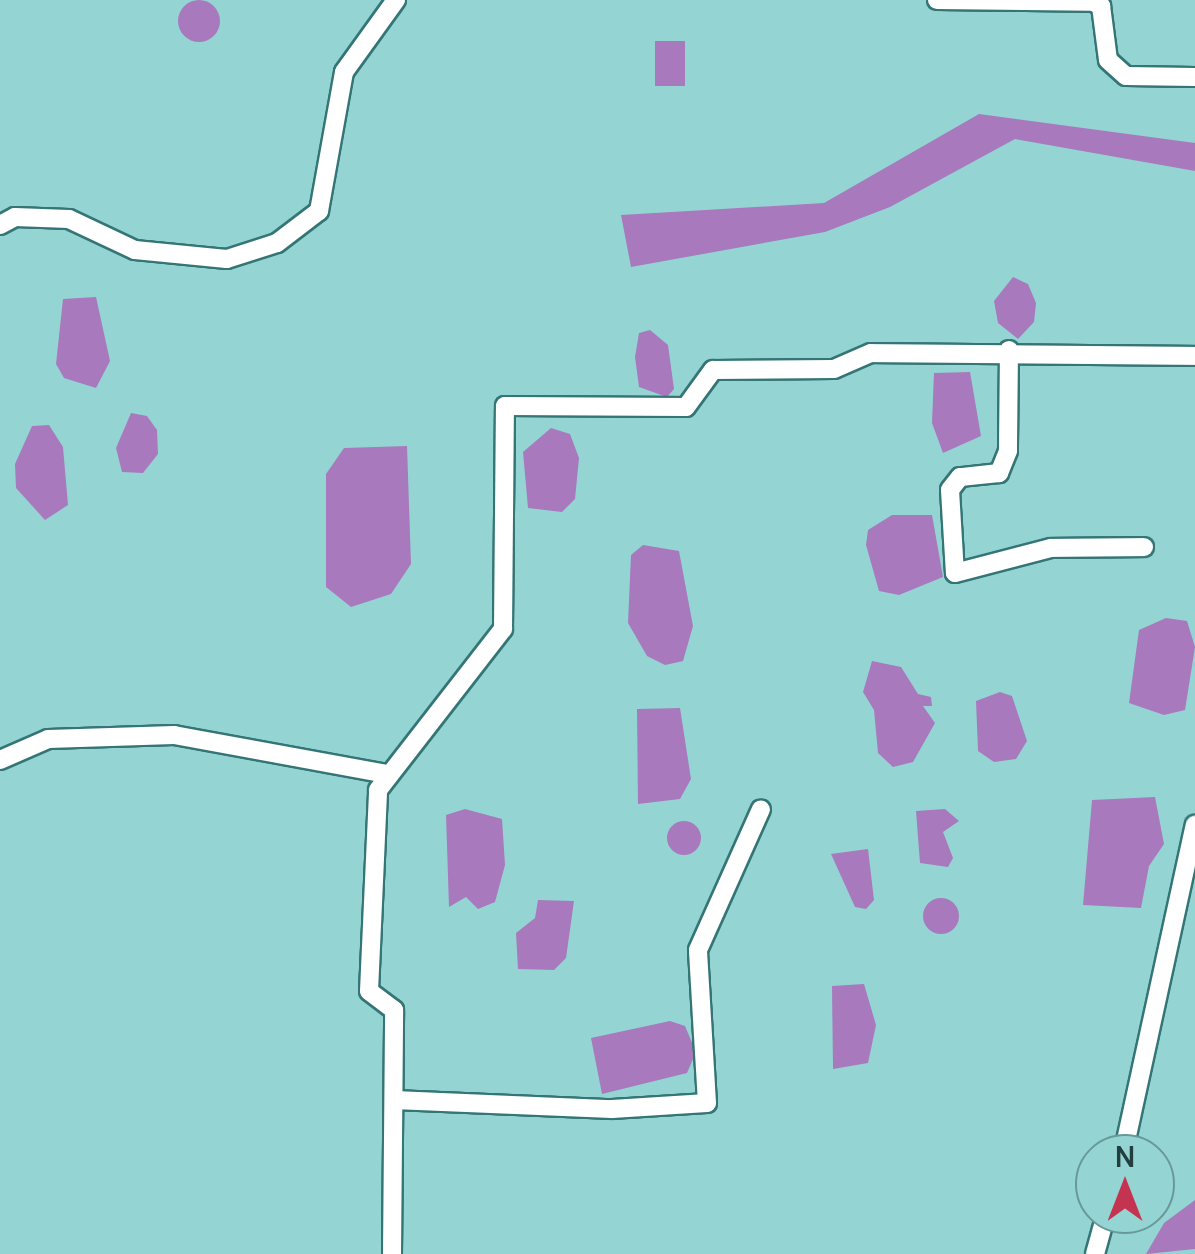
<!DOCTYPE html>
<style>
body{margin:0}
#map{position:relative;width:1195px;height:1254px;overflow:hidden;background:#94d5d4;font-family:Manrope,sans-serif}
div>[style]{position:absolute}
.water>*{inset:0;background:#a879bd;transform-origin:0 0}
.round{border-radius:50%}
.roads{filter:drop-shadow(2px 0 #347575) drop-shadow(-2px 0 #347575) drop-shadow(0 2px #347575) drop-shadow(0 -2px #347575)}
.minor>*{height:18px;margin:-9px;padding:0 9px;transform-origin:9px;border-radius:9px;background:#fff}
span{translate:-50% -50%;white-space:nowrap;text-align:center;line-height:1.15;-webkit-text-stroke:10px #94d5d4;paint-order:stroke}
.north{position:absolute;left:1075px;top:1134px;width:100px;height:100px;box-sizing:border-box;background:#94d5d4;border:2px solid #679998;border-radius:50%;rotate:0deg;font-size:28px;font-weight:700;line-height:40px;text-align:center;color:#233e3e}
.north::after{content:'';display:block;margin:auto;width:35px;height:45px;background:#c43450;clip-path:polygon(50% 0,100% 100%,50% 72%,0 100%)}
</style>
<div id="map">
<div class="water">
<div class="round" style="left:178px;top:0;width:42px;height:42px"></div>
<div style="left:655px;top:41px;width:30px;height:45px"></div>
<div style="clip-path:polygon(979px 114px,1195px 143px,1195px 171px,1015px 139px,890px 207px,825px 232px,631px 267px,621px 215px,824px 203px)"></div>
<div style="clip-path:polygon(1013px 277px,1028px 284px,1036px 303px,1034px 322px,1018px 339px,998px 323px,994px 301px)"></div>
<div style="clip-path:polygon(96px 297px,110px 361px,96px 388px,64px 378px,56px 364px,63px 299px)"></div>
<div style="clip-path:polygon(650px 330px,668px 345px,674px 389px,667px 397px,639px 387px,635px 357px,639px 333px)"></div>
<div style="clip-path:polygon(970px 372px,981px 436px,943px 453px,932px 423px,934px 373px)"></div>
<div style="clip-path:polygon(131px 413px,147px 416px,157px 430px,158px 454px,143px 473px,122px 472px,116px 448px)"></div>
<div style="clip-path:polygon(49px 425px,63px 447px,68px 505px,45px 520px,16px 488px,15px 464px,32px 426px)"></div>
<div style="clip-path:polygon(551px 428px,570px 434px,579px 458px,575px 499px,562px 512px,528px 508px,523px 452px)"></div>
<div style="clip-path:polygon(407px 446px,411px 564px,391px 594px,351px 607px,326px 587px,326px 474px,344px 448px)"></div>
<div style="clip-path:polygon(892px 515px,932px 515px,943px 577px,899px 595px,879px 591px,866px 545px,868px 530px)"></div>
<div style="clip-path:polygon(643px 545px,679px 551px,693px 626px,683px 661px,665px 665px,647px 656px,628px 623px,631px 555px)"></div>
<div style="clip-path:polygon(1166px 618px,1187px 621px,1195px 647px,1185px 710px,1164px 715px,1129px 703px,1139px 630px)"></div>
<div style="clip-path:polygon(872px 661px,901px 667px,918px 694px,931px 697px,932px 706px,923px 706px,935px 723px,913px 762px,893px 767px,878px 753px,874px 710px,863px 692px)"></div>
<div style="clip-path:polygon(1000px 692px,1012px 696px,1027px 741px,1016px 759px,994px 762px,978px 751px,976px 701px)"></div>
<div style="clip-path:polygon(680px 708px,691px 779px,680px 799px,638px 804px,637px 709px)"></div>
<div style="clip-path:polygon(1155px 797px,1164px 844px,1149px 866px,1141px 908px,1083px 905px,1092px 800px)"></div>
<div style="clip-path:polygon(465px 809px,502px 819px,505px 865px,495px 902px,478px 909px,466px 897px,449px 907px,446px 815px)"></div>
<div style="clip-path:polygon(945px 809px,959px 821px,943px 832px,953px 858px,948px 867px,920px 863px,916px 811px)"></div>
<div class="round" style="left:667px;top:821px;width:34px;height:34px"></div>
<div style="clip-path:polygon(868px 849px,874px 900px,866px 909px,855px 907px,831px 854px)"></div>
<div class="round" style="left:923px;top:898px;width:36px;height:36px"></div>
<div style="clip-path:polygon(538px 900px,574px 901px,566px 958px,554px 970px,518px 969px,516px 933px,535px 918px)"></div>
<div style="clip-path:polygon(864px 984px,876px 1025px,868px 1063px,833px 1069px,832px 986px)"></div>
<div style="clip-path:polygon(670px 1021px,685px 1026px,696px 1052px,687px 1073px,602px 1094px,591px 1038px)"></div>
<div style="clip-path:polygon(1195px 1200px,1195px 1249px,1146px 1254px,1164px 1223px)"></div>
</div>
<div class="roads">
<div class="minor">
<div style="left:937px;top:0;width:153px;rotate:0.7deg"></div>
<div style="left:1090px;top:0;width:13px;rotate:29deg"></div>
<div style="left:1101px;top:6px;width:54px;rotate:82.6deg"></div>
<div style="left:1108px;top:60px;width:24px;rotate:42deg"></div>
<div style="left:1126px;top:76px;width:69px;rotate:0.8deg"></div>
<div style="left:0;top:225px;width:17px;rotate:-28deg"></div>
<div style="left:15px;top:217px;width:54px;rotate:2.1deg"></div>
<div style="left:69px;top:219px;width:73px;rotate:25.2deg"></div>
<div style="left:135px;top:250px;width:92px;rotate:5.6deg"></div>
<div style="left:227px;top:259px;width:52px;rotate:-17.7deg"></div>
<div style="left:277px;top:243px;width:53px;rotate:-37.3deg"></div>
<div style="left:319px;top:211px;width:141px;rotate:-79.8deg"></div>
<div style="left:344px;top:72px;width:89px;rotate:-54.2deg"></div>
<div style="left:1009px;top:350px;width:101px;rotate:90.6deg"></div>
<div style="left:1008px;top:451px;width:24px;rotate:112deg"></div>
<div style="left:999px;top:473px;width:39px;rotate:174deg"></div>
<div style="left:960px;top:477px;width:16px;rotate:128deg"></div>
<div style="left:950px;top:490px;width:83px;rotate:86.6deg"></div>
<div style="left:955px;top:573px;width:99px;rotate:-14.6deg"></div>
<div style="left:1051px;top:548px;width:93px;rotate:-0.6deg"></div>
<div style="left:0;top:760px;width:52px;rotate:-23.6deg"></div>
<div style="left:48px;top:739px;width:126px;rotate:-1.8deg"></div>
<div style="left:174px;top:735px;width:217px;rotate:10.4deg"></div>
<div style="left:394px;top:1100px;width:218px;rotate:2.4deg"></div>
<div style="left:612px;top:1109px;width:95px;rotate:-3.6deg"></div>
<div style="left:707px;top:1103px;width:153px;rotate:-93.4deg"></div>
<div style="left:698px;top:950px;width:154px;rotate:-65.9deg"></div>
<div style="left:1123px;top:1154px;width:337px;rotate:-77.7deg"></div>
<div style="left:392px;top:1254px;width:244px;rotate:-89.5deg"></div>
<div style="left:394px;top:1010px;width:31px;rotate:-143deg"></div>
<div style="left:369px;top:991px;width:201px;rotate:-87.4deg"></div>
<div style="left:378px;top:790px;width:204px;rotate:-52.2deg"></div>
<div style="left:503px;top:629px;width:223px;rotate:-89.5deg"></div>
<div style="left:505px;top:406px;width:181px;rotate:0.3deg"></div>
<div style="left:686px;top:407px;width:46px;rotate:-53.9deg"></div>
<div style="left:713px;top:370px;width:121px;rotate:-0.5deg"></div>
<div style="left:834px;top:369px;width:40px;rotate:-23.4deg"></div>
<div style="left:871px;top:353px;width:324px;rotate:0.5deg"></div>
<div style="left:1095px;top:1254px;width:41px;rotate:-74.6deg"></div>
</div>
</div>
<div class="north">N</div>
</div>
